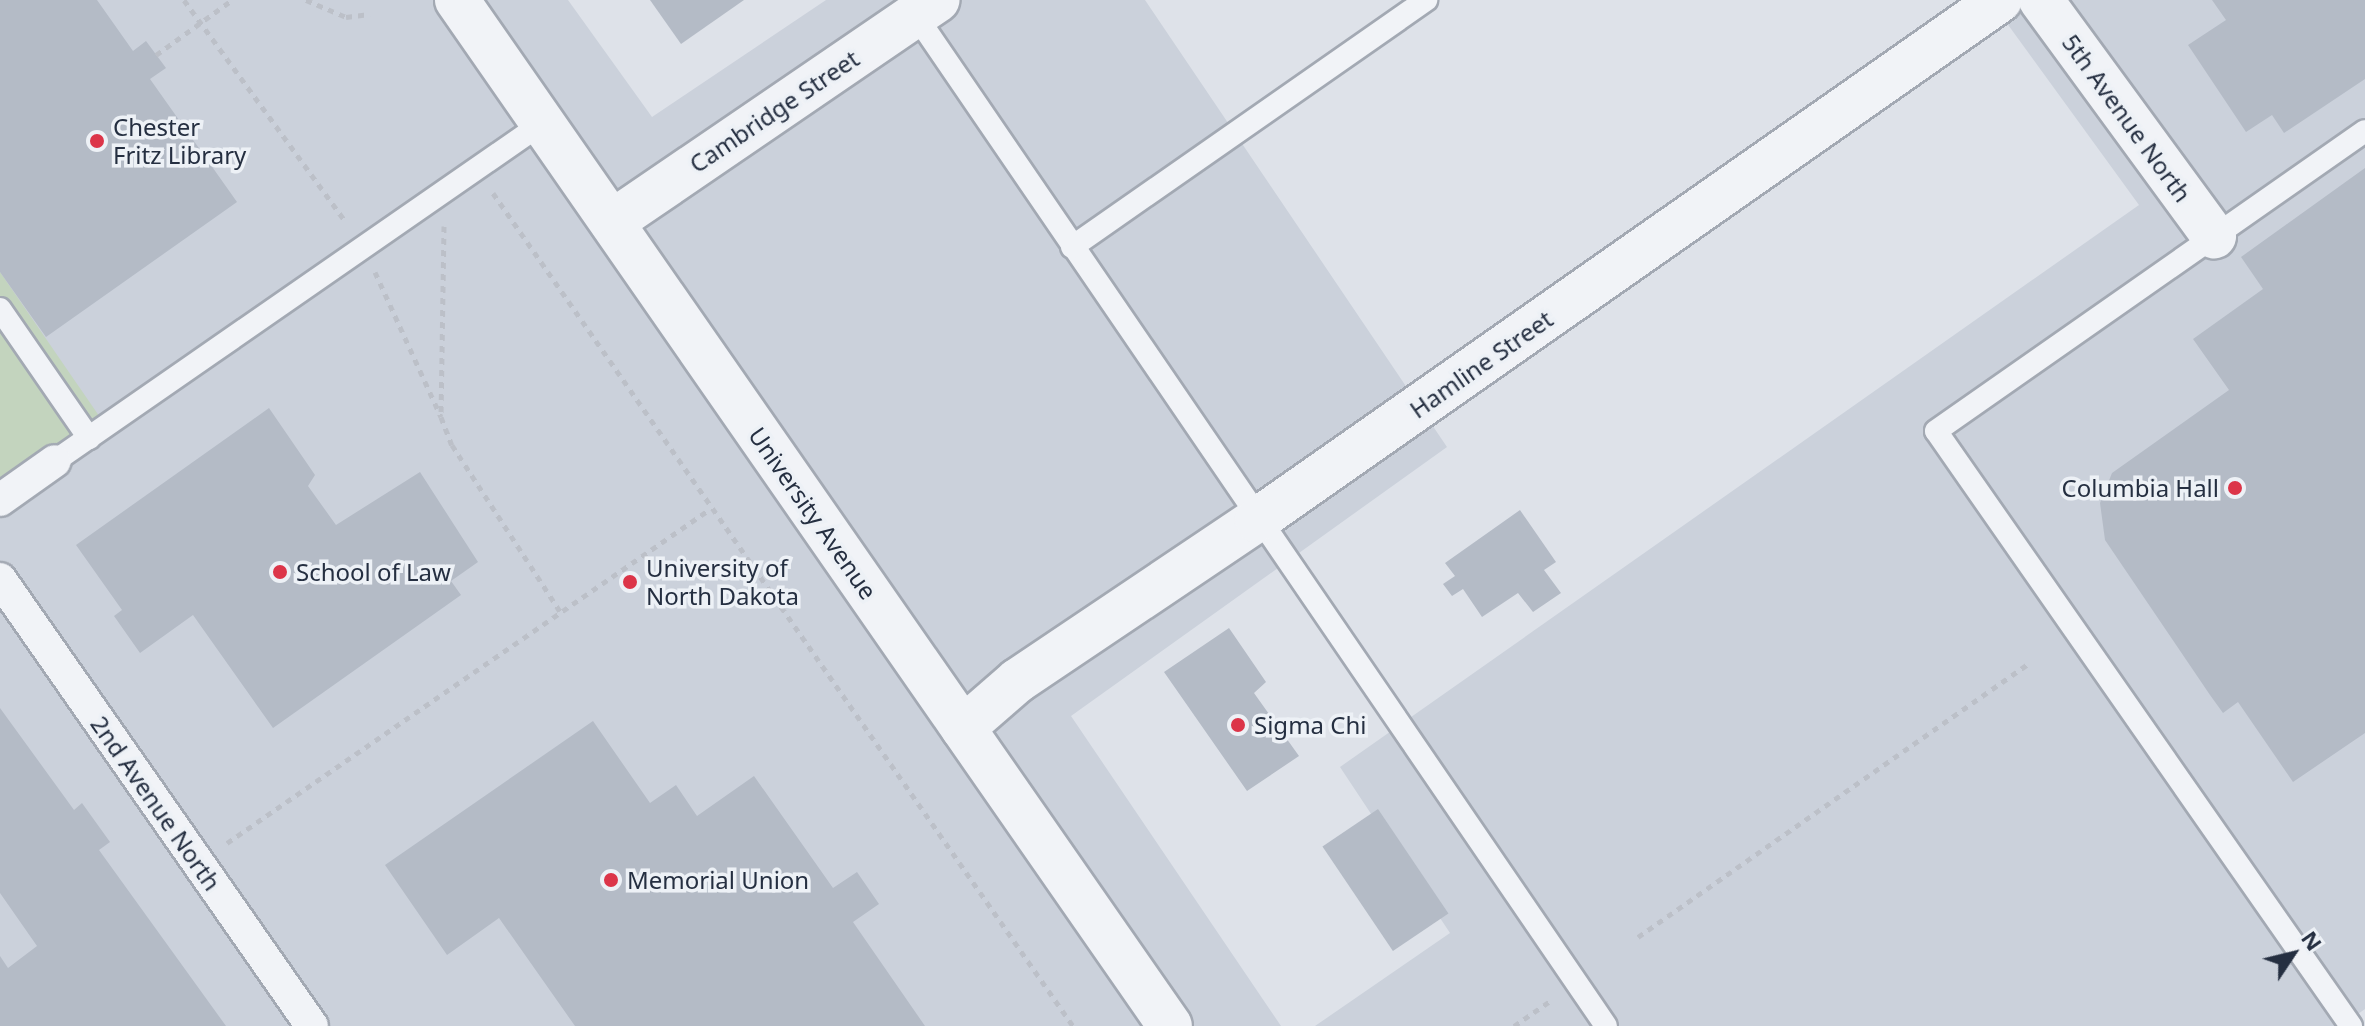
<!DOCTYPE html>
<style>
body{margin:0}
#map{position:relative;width:2365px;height:1026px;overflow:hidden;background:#dee2e9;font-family:"Noto Sans",sans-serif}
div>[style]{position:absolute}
.built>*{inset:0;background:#cbd1db}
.green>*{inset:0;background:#c3d4be}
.building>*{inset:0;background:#b4bbc6;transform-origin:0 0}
.path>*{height:5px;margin-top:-2.5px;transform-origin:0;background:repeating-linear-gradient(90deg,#bcc0c8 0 6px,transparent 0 12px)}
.roads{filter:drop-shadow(2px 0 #a3a9b3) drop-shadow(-2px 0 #a3a9b3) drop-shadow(0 2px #a3a9b3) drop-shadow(0 -2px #a3a9b3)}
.service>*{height:22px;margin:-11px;padding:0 11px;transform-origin:11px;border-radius:11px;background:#f1f3f7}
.pedestrian>*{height:32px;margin:-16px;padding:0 16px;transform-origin:16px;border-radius:16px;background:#f1f3f7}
.minor>*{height:44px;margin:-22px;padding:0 22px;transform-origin:22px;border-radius:22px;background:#f1f3f7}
.tertiary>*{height:44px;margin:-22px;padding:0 22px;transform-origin:22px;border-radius:22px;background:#f1f3f7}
.dots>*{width:22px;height:22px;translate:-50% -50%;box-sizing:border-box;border:4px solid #edf1f6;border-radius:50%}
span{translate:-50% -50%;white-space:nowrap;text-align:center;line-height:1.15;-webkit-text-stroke:7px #edf1f6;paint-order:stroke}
.street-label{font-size:24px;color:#252f41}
.poi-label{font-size:24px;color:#252f41}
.left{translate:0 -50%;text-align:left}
.right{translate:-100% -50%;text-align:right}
.north{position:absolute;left:2253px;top:914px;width:80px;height:80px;-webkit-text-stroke:6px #edf1f6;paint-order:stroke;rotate:55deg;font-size:22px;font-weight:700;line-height:32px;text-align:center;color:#252f41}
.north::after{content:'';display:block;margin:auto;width:28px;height:36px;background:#252f41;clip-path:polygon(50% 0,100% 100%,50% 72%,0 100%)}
</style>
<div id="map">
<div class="built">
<div style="clip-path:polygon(0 0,568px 0,652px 117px,826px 0,1145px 0,1447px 447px,1071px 716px,1281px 1026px,0 1026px)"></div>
<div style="clip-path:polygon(1990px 0,2365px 0,2365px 1009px,2341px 1026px,1315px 1026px,1450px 933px,1340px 767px,2139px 205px)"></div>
</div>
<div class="green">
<div style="clip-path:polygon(0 272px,106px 426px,0 500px)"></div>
</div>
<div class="building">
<div style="clip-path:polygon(0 0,97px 0,133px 51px,146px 41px,166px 68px,150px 79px,237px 202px,46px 337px,0 272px)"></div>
<div style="clip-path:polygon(650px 0,744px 0,681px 44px)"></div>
<div style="clip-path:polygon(2212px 0,2365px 0,2365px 79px,2284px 133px,2272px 115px,2246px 132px,2188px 45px,2226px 20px)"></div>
<div style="clip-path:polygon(2365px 168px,2365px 733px,2293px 782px,2238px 702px,2223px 713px,2210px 695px,2105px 540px,2100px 503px,2112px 473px,2229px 390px,2193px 339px,2263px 289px,2241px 257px)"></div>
<div style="clip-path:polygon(269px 408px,315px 475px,308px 486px,336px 525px,420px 472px,478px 562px,451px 581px,461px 595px,273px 728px,193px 615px,140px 653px,114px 616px,122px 610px,76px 545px)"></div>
<div style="clip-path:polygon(1520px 510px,1556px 562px,1544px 570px,1561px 593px,1533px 612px,1518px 593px,1482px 617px,1463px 589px,1452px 596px,1443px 584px,1455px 576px,1445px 563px)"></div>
<div style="clip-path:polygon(1229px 628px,1266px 682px,1254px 693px,1299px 756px,1247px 791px,1164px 672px)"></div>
<div style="clip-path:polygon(0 708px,74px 810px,82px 803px,110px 842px,99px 850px,226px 1026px,0 1026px,0 956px,8px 968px,37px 946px,0 893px)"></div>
<div style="clip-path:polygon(593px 721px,650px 803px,676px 785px,697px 816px,754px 776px,833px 888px,857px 872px,879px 904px,853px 922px,925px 1026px,575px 1026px,499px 918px,447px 955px,385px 865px)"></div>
<div style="left:1378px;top:809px;width:126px;height:67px;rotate:56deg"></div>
</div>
<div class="path">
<div style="left:184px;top:0;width:275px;rotate:53.9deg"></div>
<div style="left:306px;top:0;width:43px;rotate:23deg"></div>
<div style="left:346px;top:17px;width:24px;rotate:-7deg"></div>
<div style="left:156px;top:55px;width:94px;rotate:-35.9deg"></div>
<div style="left:493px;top:193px;width:1015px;rotate:55.15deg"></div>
<div style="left:444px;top:226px;width:191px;rotate:90.9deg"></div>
<div style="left:441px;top:417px;width:30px;rotate:69deg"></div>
<div style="left:452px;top:445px;width:198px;rotate:57deg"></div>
<div style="left:375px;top:272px;width:159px;rotate:65.5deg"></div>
<div style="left:227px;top:843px;width:587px;rotate:-34.66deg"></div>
<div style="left:1638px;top:937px;width:478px;rotate:-35deg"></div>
<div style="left:1514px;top:1026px;width:47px;rotate:-34.7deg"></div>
</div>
<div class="roads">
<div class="service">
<div style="left:912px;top:10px;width:1230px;rotate:55.66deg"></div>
<div style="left:1072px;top:247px;width:432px;rotate:-34.9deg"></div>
<div style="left:0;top:309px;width:157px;rotate:55.4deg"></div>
<div style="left:55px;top:461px;width:595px;rotate:-34.73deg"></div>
<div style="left:2351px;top:1026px;width:725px;rotate:-124.89deg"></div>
<div style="left:1936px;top:431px;width:523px;rotate:-34.97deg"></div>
</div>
<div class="pedestrian">
<div style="left:0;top:500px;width:67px;rotate:-35.3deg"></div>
<div style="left:0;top:579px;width:545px;rotate:55.09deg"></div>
</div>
<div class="minor">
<div style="left:2041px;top:0;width:293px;rotate:53.8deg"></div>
<div style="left:612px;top:222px;width:394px;rotate:-34.3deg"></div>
<div style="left:963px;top:728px;width:72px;rotate:-41deg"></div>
<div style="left:1017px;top:681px;width:289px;rotate:-33.9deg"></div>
<div style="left:1257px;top:520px;width:907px;rotate:-34.99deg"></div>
</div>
<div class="tertiary">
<div style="left:457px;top:0;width:1249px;rotate:55.2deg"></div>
</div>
</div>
<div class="dots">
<div style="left:97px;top:141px;background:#dc3549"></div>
<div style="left:2235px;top:488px;background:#dc3549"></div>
<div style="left:280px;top:572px;background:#dc3549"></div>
<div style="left:630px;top:582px;background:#dc3549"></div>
<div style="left:1238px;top:725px;background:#dc3549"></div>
<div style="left:611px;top:880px;background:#dc3549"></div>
</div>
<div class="street-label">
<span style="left:774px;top:111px;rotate:-34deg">Cambridge Street</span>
<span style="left:2127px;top:118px;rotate:54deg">5th Avenue North</span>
<span style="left:1481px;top:364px;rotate:-35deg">Hamline Street</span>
<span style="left:813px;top:513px;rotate:55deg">University Avenue</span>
<span style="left:156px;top:803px;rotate:55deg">2nd Avenue North</span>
</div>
<div class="poi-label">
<span class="left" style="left:113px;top:141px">Chester<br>Fritz Library</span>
<span class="right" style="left:2219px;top:488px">Columbia Hall</span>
<span class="left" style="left:646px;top:582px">University of<br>North Dakota</span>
<span class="left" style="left:296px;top:572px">School of Law</span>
<span class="left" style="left:1254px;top:725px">Sigma Chi</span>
<span class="left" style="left:627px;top:880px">Memorial Union</span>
</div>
<div class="north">N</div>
</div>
